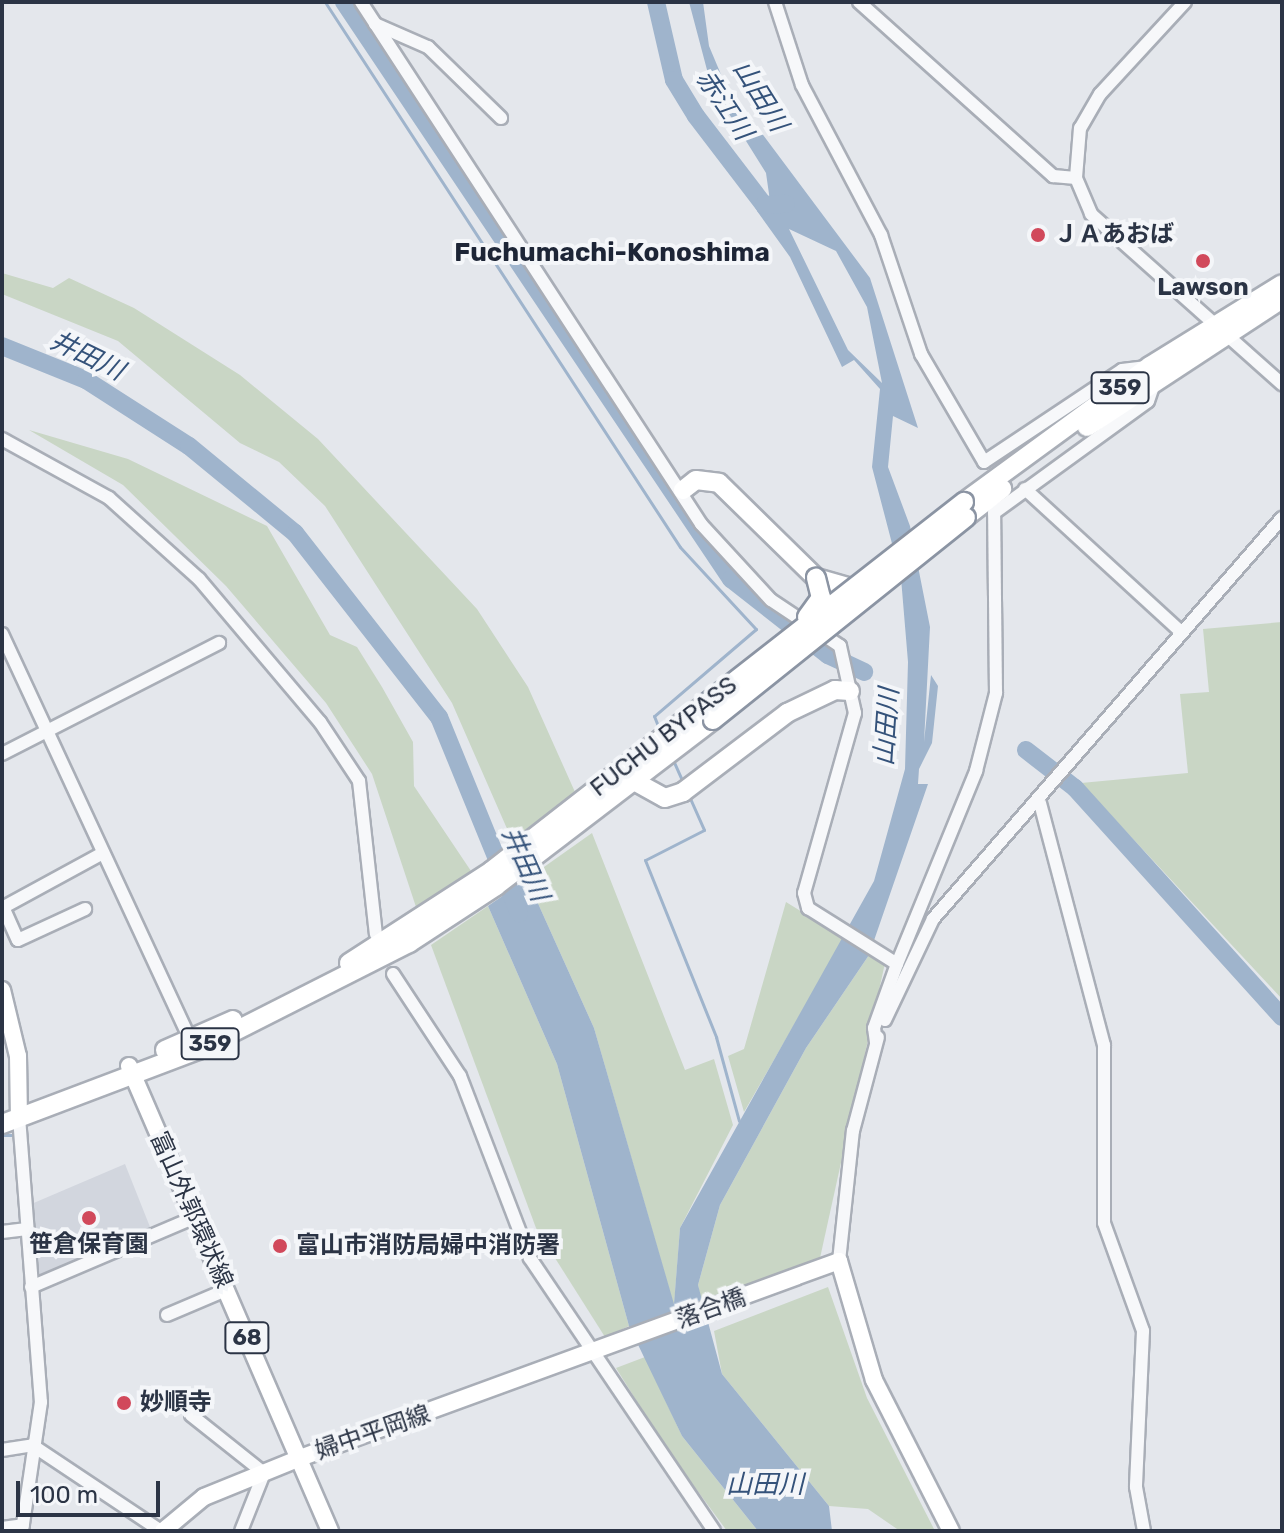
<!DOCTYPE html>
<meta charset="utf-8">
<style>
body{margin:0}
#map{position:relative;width:1284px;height:1533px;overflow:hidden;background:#e4e7ec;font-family:Rubik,"Noto Sans JP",sans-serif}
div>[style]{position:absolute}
.built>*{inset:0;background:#d2d6de}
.green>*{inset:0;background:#c9d6c5}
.water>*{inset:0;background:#9fb4cc}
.stream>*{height:3px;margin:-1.5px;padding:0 1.5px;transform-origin:1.5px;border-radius:1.5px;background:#9fb4cc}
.river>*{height:18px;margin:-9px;padding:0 9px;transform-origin:9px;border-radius:9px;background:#9fb4cc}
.roads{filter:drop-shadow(2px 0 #a9aeb7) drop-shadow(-2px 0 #a9aeb7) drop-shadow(0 2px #a9aeb7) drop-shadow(0 -2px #a9aeb7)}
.minor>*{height:12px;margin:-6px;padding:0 6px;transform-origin:6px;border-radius:6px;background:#f7f8fa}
.major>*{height:16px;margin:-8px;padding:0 8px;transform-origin:8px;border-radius:8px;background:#fff}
.highway>*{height:18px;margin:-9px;padding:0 9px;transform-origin:9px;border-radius:9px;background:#fff}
.bridges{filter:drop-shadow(2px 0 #8b94a3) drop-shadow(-2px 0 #8b94a3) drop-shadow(0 2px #8b94a3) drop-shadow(0 -2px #8b94a3)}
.highway-bridge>*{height:18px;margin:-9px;padding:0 9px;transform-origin:9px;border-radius:9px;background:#fff}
.dots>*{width:22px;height:22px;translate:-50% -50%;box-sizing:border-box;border:4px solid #f4f6f9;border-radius:50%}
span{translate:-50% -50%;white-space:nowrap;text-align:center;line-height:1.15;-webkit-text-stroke:8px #f4f6f9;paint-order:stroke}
.shield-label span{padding:2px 6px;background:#f4f6f9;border:2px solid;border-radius:6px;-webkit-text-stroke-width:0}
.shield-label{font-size:22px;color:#2b3445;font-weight:700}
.poi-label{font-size:24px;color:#2b3445;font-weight:700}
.left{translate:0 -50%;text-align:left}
.street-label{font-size:24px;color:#2b3445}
.water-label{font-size:26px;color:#34527a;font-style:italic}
.neighbourhood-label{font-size:26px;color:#1d2536;font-weight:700}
.frame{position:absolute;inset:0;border:4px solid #2b3445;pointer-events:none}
.scale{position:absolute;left:16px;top:1481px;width:144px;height:36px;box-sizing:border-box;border:4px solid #2b3445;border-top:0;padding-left:10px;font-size:24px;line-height:28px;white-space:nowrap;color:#2b3445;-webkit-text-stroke:6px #f4f6f9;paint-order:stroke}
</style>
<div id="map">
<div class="built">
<div style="clip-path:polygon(125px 1164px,152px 1232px,38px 1281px,29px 1205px)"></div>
</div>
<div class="green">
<div style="clip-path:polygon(2px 273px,53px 288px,69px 278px,134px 308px,240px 375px,318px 439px,477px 609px,528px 687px,575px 792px,512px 840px,452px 703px,325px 506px,279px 462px,240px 443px,118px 341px,2px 294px)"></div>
<div style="clip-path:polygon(29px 430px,128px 459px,267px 526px,330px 635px,357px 647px,382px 687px,413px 742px,414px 786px,471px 871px,416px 907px,372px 774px,326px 703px,226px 586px,123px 485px)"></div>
<div style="clip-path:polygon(1282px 622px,1282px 999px,1081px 783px,1188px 773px,1180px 694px,1209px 692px,1203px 629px)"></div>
<div style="clip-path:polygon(592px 833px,685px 1070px,714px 1059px,733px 1125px,680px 1228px,674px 1306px,594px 1028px,527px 879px)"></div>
<div style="clip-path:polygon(786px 902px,844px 938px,744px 1112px,728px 1056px,744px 1049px)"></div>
<div style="clip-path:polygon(488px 906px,557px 1064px,629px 1326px,605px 1337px,536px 1228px,431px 945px)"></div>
<div style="clip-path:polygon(869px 955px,885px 963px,820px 1258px,701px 1302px,698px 1285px,720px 1205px,806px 1048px)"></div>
<div style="clip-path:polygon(828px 1287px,867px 1398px,935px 1531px,900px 1531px,868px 1509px,829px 1506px,722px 1374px,714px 1331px)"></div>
<div style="clip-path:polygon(645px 1357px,682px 1436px,758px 1531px,727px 1531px,666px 1448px,616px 1368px)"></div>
</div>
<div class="water">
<div style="clip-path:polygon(evenodd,689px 2px,703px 2px,709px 46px,725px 84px,870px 278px,918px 428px,893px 416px,888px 467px,910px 526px,930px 627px,924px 742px,931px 675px,938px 686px,932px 743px,919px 769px,918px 784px,928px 784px,869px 955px,806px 1048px,720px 1205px,698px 1285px,722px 1374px,829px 1506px,832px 1531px,758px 1531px,682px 1436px,629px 1326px,557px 1064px,488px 906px,527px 879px,594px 1028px,674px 1304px,680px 1228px,874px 881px,905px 769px,908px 662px,901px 578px,872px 467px,880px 389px,854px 360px,842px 367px,790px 257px,757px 211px,770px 201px,766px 173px,711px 85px,689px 2px,789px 229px,836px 251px,867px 307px,882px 383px,848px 350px,789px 229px)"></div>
</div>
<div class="stream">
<div style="left:325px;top:2px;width:650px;rotate:56.92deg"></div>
<div style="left:680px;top:547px;width:112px;rotate:47.2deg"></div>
<div style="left:756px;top:629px;width:134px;rotate:139.5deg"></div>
<div style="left:654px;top:716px;width:16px;rotate:68deg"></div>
<div style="left:673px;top:760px;width:24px;rotate:66deg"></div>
<div style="left:689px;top:796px;width:37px;rotate:66deg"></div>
<div style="left:704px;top:830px;width:66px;rotate:153deg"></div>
<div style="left:645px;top:860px;width:191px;rotate:68.1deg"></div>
<div style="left:716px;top:1037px;width:87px;rotate:74.7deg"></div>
<div style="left:2px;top:1135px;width:10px"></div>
</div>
<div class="river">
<div style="left:344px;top:2px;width:695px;rotate:56.15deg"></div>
<div style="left:731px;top:579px;width:123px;rotate:38.1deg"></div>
<div style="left:828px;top:655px;width:40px;rotate:25deg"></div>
<div style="left:656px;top:2px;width:80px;rotate:77deg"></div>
<div style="left:674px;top:80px;width:42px;rotate:58.6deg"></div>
<div style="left:696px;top:116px;width:112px;rotate:52.6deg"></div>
<div style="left:764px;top:205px;width:22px;rotate:-3deg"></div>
<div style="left:2px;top:346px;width:91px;rotate:22deg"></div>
<div style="left:86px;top:380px;width:122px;rotate:32.7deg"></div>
<div style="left:189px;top:446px;width:137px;rotate:39.4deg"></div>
<div style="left:295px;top:533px;width:234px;rotate:52deg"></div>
<div style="left:439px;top:717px;width:212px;rotate:67.8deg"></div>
<div style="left:1026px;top:750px;width:62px;rotate:37.8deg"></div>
<div style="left:1075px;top:788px;width:309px;rotate:47.9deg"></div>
</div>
<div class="roads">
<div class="minor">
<div style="left:361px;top:2px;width:623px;rotate:56.92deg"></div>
<div style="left:701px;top:524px;width:103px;rotate:47.4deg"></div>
<div style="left:771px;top:600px;width:83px;rotate:33.7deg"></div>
<div style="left:840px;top:646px;width:69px;rotate:77.4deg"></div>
<div style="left:855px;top:713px;width:187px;rotate:105.8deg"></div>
<div style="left:804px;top:893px;width:16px;rotate:75deg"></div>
<div style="left:808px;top:908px;width:105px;rotate:32.2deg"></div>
<div style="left:897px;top:964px;width:68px;rotate:109.8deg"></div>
<div style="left:874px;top:1028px;width:14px;rotate:82deg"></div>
<div style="left:775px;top:2px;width:87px;rotate:72deg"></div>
<div style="left:802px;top:85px;width:170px;rotate:62.2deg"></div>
<div style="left:881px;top:235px;width:126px;rotate:71.4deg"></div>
<div style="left:921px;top:354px;width:125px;rotate:59.7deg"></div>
<div style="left:984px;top:462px;width:166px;rotate:-33.7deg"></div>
<div style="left:1122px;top:370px;width:23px;rotate:-7deg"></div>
<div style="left:859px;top:2px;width:261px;rotate:41.9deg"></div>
<div style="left:1053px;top:176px;width:23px;rotate:5deg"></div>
<div style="left:1185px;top:2px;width:125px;rotate:132.7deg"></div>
<div style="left:1100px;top:94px;width:39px;rotate:120deg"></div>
<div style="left:1080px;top:128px;width:50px;rotate:94.6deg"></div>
<div style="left:1076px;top:178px;width:39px;rotate:67deg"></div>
<div style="left:1091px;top:214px;width:256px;rotate:41.7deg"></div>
<div style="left:375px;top:24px;width:58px;rotate:23.5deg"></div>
<div style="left:428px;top:47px;width:102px;rotate:44.2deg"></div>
<div style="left:2px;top:439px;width:122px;rotate:28.9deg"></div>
<div style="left:109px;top:498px;width:121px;rotate:42deg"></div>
<div style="left:199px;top:579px;width:187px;rotate:49.8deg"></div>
<div style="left:320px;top:722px;width:71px;rotate:56.5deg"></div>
<div style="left:359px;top:781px;width:154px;rotate:83.7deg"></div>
<div style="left:1025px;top:489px;width:210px;rotate:42.5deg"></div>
<div style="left:2px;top:634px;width:447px;rotate:65.1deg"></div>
<div style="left:2px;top:754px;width:244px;rotate:-27.1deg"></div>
<div style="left:1040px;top:803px;width:250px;rotate:75.2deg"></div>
<div style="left:1104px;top:1045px;width:178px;rotate:90deg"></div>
<div style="left:1104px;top:1223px;width:115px;rotate:70.1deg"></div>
<div style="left:1143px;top:1331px;width:156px;rotate:92.6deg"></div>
<div style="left:1136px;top:1487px;width:45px;rotate:79.7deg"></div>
<div style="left:3px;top:907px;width:36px;rotate:66deg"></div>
<div style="left:18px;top:940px;width:74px;rotate:-24.8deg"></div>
<div style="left:2px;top:908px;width:115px;rotate:-28.6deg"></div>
<div style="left:897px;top:964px;width:209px;rotate:-67.7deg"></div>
<div style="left:976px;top:771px;width:81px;rotate:-75.6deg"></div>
<div style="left:996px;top:693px;width:180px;rotate:-90.6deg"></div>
<div style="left:994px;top:513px;width:190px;rotate:-36deg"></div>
<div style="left:1148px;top:401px;width:21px;rotate:-71deg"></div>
<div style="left:393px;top:974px;width:122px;rotate:56.7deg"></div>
<div style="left:460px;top:1076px;width:195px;rotate:69deg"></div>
<div style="left:530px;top:1258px;width:329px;rotate:56deg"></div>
<div style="left:885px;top:1020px;width:112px;rotate:-64.6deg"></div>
<div style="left:933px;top:919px;width:532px;rotate:-48.97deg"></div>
<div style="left:19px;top:1117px;width:286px;rotate:85.6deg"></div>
<div style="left:41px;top:1402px;width:130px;rotate:98.4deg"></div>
<div style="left:2px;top:1232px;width:23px;rotate:-7deg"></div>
<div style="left:839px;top:1261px;width:131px;rotate:-83.9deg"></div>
<div style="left:853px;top:1131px;width:97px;rotate:-75.1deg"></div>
<div style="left:31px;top:1287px;width:178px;rotate:-23.1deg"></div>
<div style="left:167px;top:1315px;width:64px;rotate:-23deg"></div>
<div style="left:191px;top:1415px;width:93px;rotate:38.5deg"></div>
<div style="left:264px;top:1473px;width:62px;rotate:111.6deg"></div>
<div style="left:2px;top:1450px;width:30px;rotate:-9deg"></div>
<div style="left:32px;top:1445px;width:155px;rotate:33.7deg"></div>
<div style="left:2px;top:1528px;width:21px;rotate:-8deg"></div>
</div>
<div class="major">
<div style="left:2px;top:990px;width:68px;rotate:76.4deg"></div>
<div style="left:18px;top:1056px;width:61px;rotate:89.1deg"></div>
<div style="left:129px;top:1066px;width:507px;rotate:66.62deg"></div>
<div style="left:163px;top:1531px;width:53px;rotate:-39.7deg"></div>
<div style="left:204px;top:1497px;width:104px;rotate:-22.1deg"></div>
<div style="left:300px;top:1458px;width:574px;rotate:-20.08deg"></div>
<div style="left:839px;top:1261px;width:124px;rotate:73.6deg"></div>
<div style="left:874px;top:1380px;width:169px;rotate:63deg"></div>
</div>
<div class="highway">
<div style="left:1087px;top:427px;width:233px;rotate:-33.3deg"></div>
<div style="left:683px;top:490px;width:16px;rotate:-38deg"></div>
<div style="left:696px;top:480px;width:23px;rotate:7deg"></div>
<div style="left:719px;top:483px;width:136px;rotate:44.4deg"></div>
<div style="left:816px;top:578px;width:40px;rotate:16deg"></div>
<div style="left:964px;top:502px;width:230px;rotate:-36.2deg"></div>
<div style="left:1150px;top:366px;width:155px;rotate:-31.8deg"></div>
<div style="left:966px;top:517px;width:46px;rotate:-37.9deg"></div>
<div style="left:634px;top:781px;width:35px;rotate:29deg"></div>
<div style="left:665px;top:798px;width:19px;rotate:-18deg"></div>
<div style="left:683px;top:792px;width:131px;rotate:-37.2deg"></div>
<div style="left:787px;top:713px;width:53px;rotate:-25.6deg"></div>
<div style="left:835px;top:690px;width:15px;rotate:4deg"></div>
<div style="left:349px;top:963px;width:169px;rotate:-32.9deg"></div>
<div style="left:491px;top:871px;width:270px;rotate:-37.9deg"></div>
<div style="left:165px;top:1050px;width:74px;rotate:-23.8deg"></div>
<div style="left:2px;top:1124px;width:210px;rotate:-20.7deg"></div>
<div style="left:198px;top:1050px;width:237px;rotate:-26.9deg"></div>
<div style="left:409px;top:943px;width:104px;rotate:-33.2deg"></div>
<div style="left:496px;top:886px;width:273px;rotate:-37.4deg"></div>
</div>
</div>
<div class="bridges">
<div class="highway-bridge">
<div style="left:807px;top:617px;width:24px;rotate:-54deg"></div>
<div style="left:821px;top:598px;width:21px;rotate:-104deg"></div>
<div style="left:704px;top:705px;width:330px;rotate:-38deg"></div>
<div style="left:713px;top:720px;width:324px;rotate:-38.7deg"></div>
</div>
</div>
<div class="dots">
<div style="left:1038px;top:235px;background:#d1495b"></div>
<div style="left:1203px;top:261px;background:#d1495b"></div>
<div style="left:89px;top:1218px;background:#d1495b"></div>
<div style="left:280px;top:1246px;background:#d1495b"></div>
<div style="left:124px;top:1403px;background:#d1495b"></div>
</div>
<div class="shield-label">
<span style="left:1120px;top:388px">359</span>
<span style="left:210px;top:1044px">359</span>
<span style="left:247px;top:1338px">68</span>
</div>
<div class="poi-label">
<span class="left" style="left:1054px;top:235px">ＪＡあおば</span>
<span style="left:1203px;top:288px">Lawson</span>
<span style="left:89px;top:1245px">笹倉保育園</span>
<span class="left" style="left:296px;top:1246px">富山市消防局婦中消防署</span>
<span class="left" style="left:140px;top:1403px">妙順寺</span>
</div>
<div class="street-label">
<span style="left:664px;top:737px;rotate:-38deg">FUCHU BYPASS</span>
<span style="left:191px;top:1210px;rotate:66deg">富山外郭環状線</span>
<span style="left:711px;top:1309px;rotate:-20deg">落合橋</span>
<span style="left:373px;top:1433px;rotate:-19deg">婦中平岡線</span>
</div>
<div class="water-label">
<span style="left:760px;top:96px;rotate:58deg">山田川</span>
<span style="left:724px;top:105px;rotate:56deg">赤江川</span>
<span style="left:87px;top:356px;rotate:26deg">井田川</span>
<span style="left:887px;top:727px;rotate:-86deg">山田川</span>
<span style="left:525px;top:864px;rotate:66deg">井田川</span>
<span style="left:765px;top:1485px">山田川</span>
</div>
<div class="neighbourhood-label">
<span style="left:612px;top:253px">Fuchumachi-Konoshima</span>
</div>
<div class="frame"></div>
<div class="scale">100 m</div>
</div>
